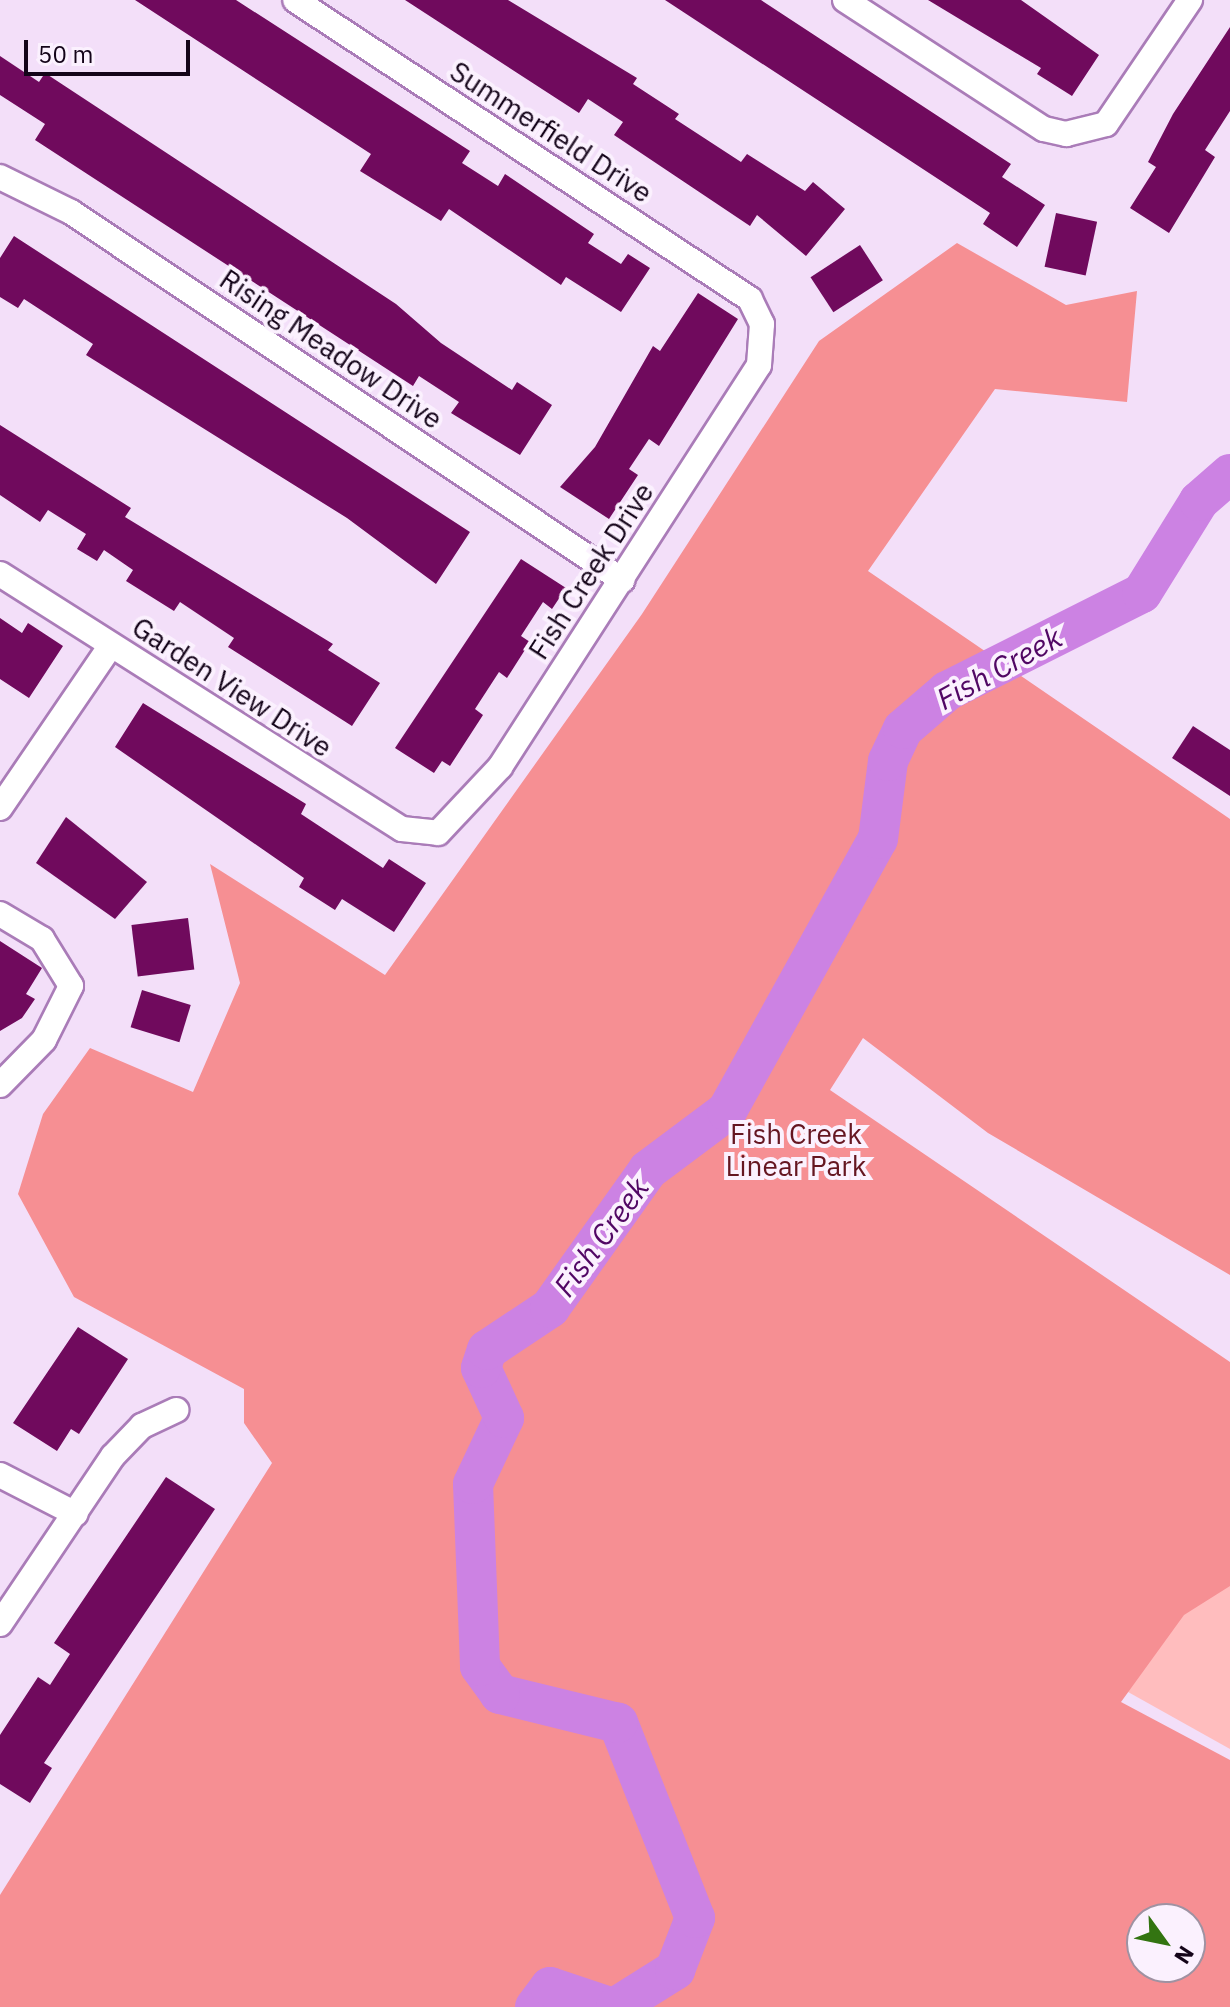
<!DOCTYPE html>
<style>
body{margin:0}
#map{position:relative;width:1230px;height:2007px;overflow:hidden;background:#f3dff9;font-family:"IBM Plex Sans",sans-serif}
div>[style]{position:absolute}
.green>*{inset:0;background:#ffbdbe}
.forest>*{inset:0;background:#f68f93}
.river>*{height:40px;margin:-20px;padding:0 20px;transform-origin:20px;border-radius:20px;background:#cc82e3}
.building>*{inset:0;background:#700a5d;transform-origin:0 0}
.roads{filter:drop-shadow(2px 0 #aa7cb8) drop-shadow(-2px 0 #aa7cb8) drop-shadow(0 2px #aa7cb8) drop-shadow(0 -2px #aa7cb8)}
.minor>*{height:24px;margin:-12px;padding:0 12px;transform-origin:12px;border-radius:12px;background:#fff}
span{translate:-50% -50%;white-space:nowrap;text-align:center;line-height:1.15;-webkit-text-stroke:8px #fbf1fe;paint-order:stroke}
.street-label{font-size:28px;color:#140419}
.park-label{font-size:28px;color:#651621}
.water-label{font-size:30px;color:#510764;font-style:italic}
.north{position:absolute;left:1126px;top:1903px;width:80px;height:80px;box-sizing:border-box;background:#fbf1fe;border:2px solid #9f92a2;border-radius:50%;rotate:123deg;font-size:22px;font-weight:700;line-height:32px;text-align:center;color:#140419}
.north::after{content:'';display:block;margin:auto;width:28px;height:36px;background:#337411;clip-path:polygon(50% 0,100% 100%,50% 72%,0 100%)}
.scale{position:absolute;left:24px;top:40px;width:166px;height:36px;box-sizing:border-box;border:4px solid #140419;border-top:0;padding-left:10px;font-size:24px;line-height:28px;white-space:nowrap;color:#140419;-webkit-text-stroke:6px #fbf1fe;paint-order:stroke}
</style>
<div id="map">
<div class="green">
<div style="clip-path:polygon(1230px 1373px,1230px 1749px,1019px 1631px)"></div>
</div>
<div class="forest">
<div style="clip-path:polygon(evenodd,957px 243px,1066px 305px,1137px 291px,1127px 402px,995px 389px,868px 571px,1230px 819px,1230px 1275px,988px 1133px,863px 1038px,830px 1090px,1230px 1362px,1230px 1586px,1184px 1615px,1121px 1702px,1230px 1760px,1230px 2007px,0 2007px,0 1895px,272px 1463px,244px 1423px,244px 1389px,74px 1297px,18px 1194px,43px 1114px,90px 1048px,193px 1092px,240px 983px,210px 864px,385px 975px,642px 614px,819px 341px,957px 243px,1142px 1919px,1190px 1919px,1190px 1967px,1142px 1967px,1142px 1919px)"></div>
</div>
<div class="river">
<div style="left:535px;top:2007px;width:25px;rotate:-53deg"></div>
<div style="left:550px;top:1987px;width:63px;rotate:18.4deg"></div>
<div style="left:616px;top:2007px;width:70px;rotate:-32.1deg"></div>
<div style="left:675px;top:1970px;width:56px;rotate:-69deg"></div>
<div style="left:695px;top:1918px;width:210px;rotate:-111.5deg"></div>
<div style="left:618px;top:1723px;width:122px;rotate:-166.2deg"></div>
<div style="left:500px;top:1694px;width:34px;rotate:-126deg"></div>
<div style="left:480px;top:1666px;width:182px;rotate:-92.2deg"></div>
<div style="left:473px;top:1484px;width:73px;rotate:-64.8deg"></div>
<div style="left:504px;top:1418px;width:55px;rotate:-114.7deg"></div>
<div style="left:481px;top:1368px;width:19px;rotate:-72deg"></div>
<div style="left:487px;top:1350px;width:76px;rotate:-33.7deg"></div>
<div style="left:550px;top:1308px;width:169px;rotate:-54.6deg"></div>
<div style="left:648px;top:1170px;width:99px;rotate:-36.8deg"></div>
<div style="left:727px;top:1111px;width:311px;rotate:-61deg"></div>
<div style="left:878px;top:839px;width:79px;rotate:-82.7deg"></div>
<div style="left:888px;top:761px;width:35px;rotate:-65deg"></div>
<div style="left:903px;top:729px;width:58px;rotate:-40.8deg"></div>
<div style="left:947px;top:691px;width:218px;rotate:-26.7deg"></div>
<div style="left:1142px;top:593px;width:108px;rotate:-58.2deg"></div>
<div style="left:1199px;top:501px;width:41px;rotate:-41.1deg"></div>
</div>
<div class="building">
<div style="clip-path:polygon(135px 0,236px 0,470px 151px,462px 163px,498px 186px,505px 174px,594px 234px,588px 243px,621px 264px,628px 254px,650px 268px,621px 312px,566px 277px,561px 285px,449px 209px,441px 221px,360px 171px,371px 154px)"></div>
<div style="clip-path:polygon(405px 0,508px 0,637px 78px,633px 84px,679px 114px,675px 119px,741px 162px,747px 154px,805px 191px,813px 182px,845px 209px,806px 256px,757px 215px,750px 226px,614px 135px,623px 122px,588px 99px,579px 113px)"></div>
<div style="clip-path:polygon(665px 0,761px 0,1011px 164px,1002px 177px,1045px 205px,1017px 247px,983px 224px,990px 213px)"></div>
<div style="clip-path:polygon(928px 0,1021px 0,1099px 55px,1072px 96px,1037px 74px,1041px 68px)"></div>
<div style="clip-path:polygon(1230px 27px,1230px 111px,1205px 150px,1215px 157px,1169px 233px,1130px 208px,1156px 167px,1148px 162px,1173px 114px)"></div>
<div style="clip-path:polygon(0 56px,39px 82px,45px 73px,396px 304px,441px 343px,512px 390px,517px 382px,552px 405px,520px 455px,451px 413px,459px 402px,419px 376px,413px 386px,35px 140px,45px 124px,0 95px)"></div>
<div style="left:1056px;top:213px;width:42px;height:55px;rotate:12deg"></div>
<div style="clip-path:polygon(14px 236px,470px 532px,436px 584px,347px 518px,86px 355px,93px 344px,24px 299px,18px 308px,0 297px,0 258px)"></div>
<div style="left:860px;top:245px;width:42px;height:59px;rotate:57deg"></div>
<div style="clip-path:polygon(698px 293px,738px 319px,659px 446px,649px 439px,629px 469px,638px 475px,609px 519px,560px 487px,595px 447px,653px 346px,660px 351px)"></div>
<div style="clip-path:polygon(0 425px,131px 508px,125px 517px,333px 644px,328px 650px,380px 683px,352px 726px,228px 647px,234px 638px,180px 602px,174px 611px,126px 581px,133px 570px,104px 550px,97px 561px,77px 549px,86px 534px,48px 510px,40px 522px,0 495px)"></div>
<div style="clip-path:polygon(521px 559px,566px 588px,552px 609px,543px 602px,521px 636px,530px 642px,507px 678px,499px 672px,475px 709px,483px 715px,450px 766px,442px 761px,434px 773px,395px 748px)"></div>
<div style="clip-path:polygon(0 618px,22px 633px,28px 623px,63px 646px,29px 698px,0 679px)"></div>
<div style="clip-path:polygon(143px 703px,306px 804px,301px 814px,383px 868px,389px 859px,426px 883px,394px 932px,342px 899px,335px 910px,299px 887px,304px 878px,115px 747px)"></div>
<div style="clip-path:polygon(1193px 726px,1230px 750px,1230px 796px,1172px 758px)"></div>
<div style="clip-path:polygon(66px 817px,147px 882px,115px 919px,36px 863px)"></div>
<div style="left:188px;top:918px;width:52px;height:57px;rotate:83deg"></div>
<div style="clip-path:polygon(0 941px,42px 968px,26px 994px,35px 999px,22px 1018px,0 1031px)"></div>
<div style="left:142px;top:990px;width:51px;height:39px;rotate:17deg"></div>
<div style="clip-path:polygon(78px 1327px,128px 1359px,79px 1434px,71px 1429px,57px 1451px,13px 1423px)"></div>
<div style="clip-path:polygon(166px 1477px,215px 1509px,44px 1763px,52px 1768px,30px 1803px,0 1784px,0 1735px,38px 1677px,50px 1685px,70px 1654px,54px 1643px)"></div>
</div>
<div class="roads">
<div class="minor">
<div style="left:845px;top:0;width:237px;rotate:33deg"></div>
<div style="left:1044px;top:129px;width:23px;rotate:13deg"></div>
<div style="left:1066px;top:134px;width:41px;rotate:-14deg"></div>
<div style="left:1106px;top:124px;width:150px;rotate:-55.9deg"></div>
<div style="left:0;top:177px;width:79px;rotate:26.2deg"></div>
<div style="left:71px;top:212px;width:663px;rotate:33.74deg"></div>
<div style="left:0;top:574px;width:476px;rotate:32.4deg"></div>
<div style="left:402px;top:829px;width:36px;rotate:6deg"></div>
<div style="left:438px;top:833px;width:91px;rotate:-46.8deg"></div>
<div style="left:500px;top:767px;width:478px;rotate:-57.2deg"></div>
<div style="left:759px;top:365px;width:41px;rotate:-85.8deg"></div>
<div style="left:762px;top:324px;width:28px;rotate:-116deg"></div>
<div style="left:750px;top:299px;width:544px;rotate:-146.69deg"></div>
<div style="left:0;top:808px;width:197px;rotate:-55.7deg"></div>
<div style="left:0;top:914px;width:49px;rotate:30.8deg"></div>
<div style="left:42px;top:939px;width:55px;rotate:58.3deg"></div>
<div style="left:71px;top:986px;width:60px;rotate:116.6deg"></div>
<div style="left:44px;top:1040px;width:63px;rotate:134.4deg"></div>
<div style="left:0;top:1475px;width:85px;rotate:27.2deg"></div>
<div style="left:0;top:1624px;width:202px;rotate:-56.1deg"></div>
<div style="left:113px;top:1456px;width:42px;rotate:-46deg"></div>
<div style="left:142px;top:1426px;width:38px;rotate:-25deg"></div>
</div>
</div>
<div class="street-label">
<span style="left:551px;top:132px;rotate:33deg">Summerfield Drive</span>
<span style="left:331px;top:349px;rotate:34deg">Rising Meadow Drive</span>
<span style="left:591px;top:571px;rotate:-57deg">Fish Creek Drive</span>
<span style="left:232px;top:687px;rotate:33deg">Garden View Drive</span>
</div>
<div class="park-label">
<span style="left:796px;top:1150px">Fish Creek<br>Linear Park</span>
</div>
<div class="water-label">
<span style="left:999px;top:668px;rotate:-29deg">Fish Creek</span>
<span style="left:601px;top:1237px;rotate:-54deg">Fish Creek</span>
</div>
<div class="north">N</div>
<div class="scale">50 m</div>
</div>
